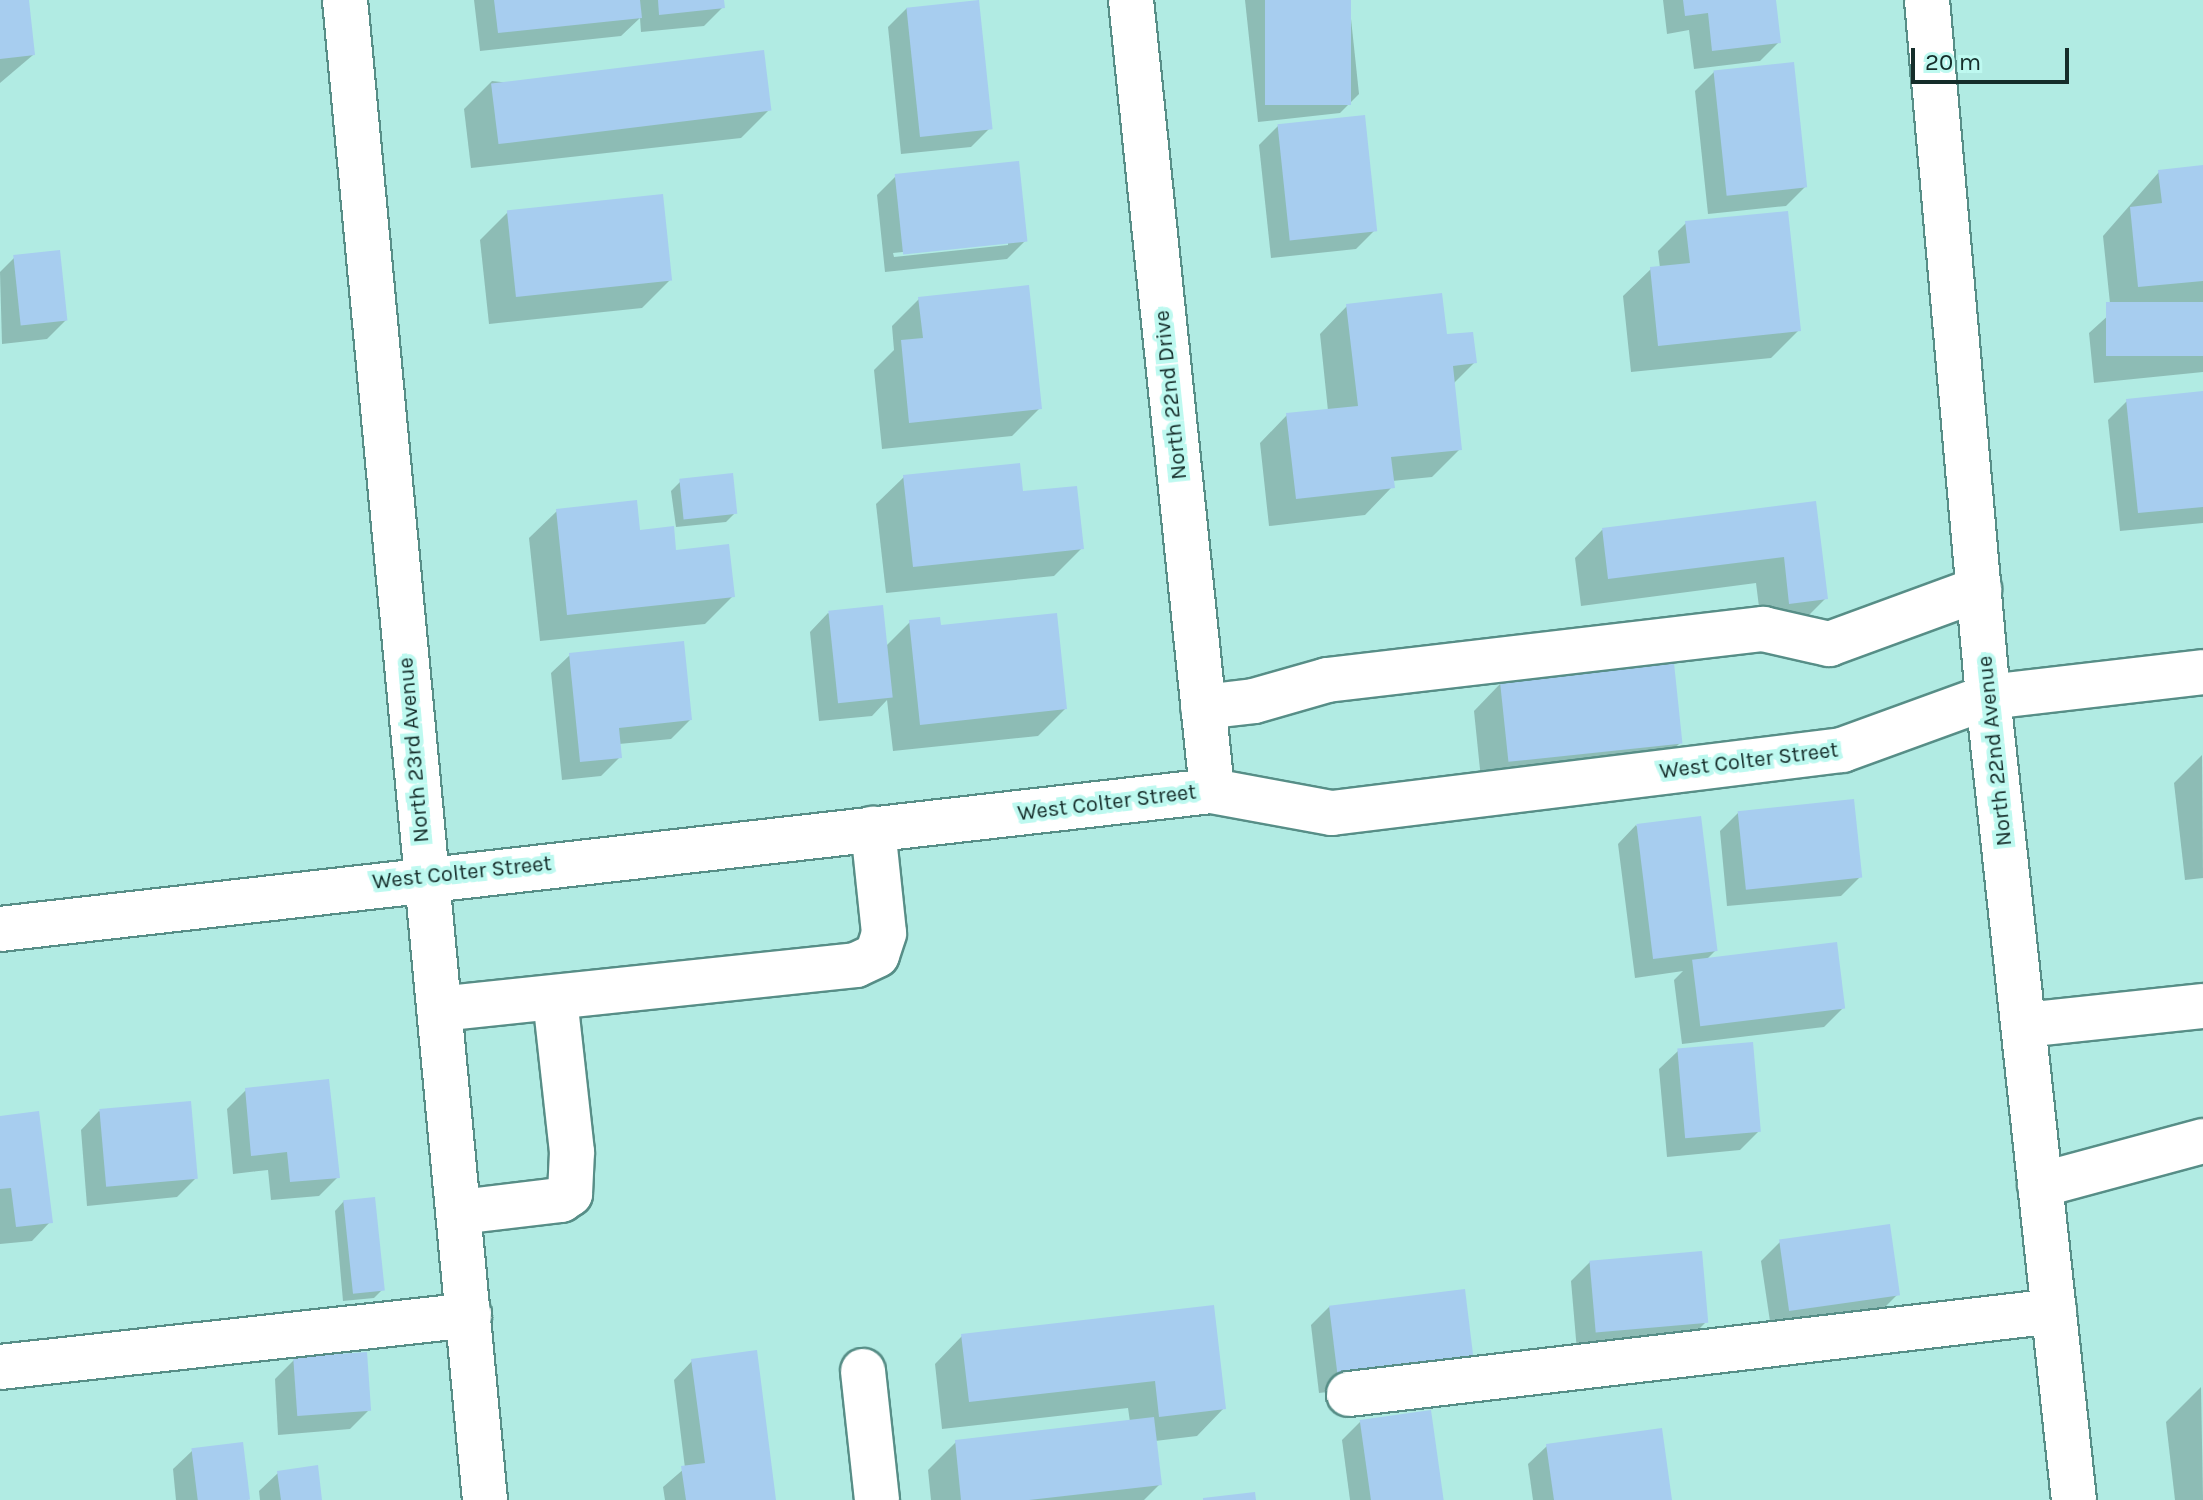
<!DOCTYPE html>
<style>
body{margin:0}
#map{position:relative;width:2203px;height:1500px;overflow:hidden;background:#b1ebe3;font-family:Karla,sans-serif}
div>[style]{position:absolute}
.shadow>*{inset:0;background:#0003}
.building>*{inset:0;background:#a7cdef;transform-origin:0 0}
.roads{filter:drop-shadow(2px 0 #578e87) drop-shadow(-2px 0 #578e87) drop-shadow(0 2px #578e87) drop-shadow(0 -2px #578e87)}
.minor>*{height:44px;margin:-22px;padding:0 22px;transform-origin:22px;border-radius:22px;background:#fff}
span{translate:-50% -50%;white-space:nowrap;text-align:center;line-height:1.15;-webkit-text-stroke:8px #bef9f0;paint-order:stroke}
.street-label{font-size:22px;color:#152d2a}
.scale{position:absolute;left:1911px;top:48px;width:158px;height:36px;box-sizing:border-box;border:4px solid #152d2a;border-top:0;padding-left:10px;font-size:24px;line-height:28px;white-space:nowrap;color:#152d2a;-webkit-text-stroke:6px #bef9f0;paint-order:stroke}
</style>
<div id="map">
<div class="shadow">
<div style="clip-path:polygon(0 0,27px 0,33px 55px,0 83px)"></div>
<div style="clip-path:polygon(474px 0,722px 0,723px 7px,704px 26px,641px 32px,640px 18px,621px 36px,480px 51px)"></div>
<div style="clip-path:polygon(1245px 0,1349px 0,1359px 94px,1340px 113px,1258px 122px)"></div>
<div style="clip-path:polygon(1663px 0,1774px 0,1779px 42px,1760px 61px,1694px 69px,1689px 30px,1667px 34px)"></div>
<div style="clip-path:polygon(907px 8px,990px 128px,971px 147px,901px 154px,888px 27px)"></div>
<div style="clip-path:polygon(1714px 72px,1805px 187px,1786px 206px,1708px 214px,1695px 91px)"></div>
<div style="clip-path:polygon(492px 81px,769px 110px,741px 138px,471px 168px,464px 109px)"></div>
<div style="clip-path:polygon(1278px 126px,1375px 230px,1356px 249px,1271px 258px,1259px 145px)"></div>
<div style="clip-path:polygon(2203px 167px,2203px 372px,2094px 383px,2089px 333px,2111px 313px,2103px 236px,2159px 172px)"></div>
<div style="clip-path:polygon(evenodd,896px 176px,1026px 240px,1007px 259px,885px 272px,877px 195px,896px 176px,1008px 241px,1008px 245px,894px 257px,893px 253px,1008px 241px)"></div>
<div style="clip-path:polygon(508px 212px,670px 280px,642px 308px,489px 324px,480px 240px)"></div>
<div style="clip-path:polygon(1686px 223px,1799px 330px,1771px 358px,1631px 372px,1623px 296px,1651px 269px,1660px 268px,1658px 251px)"></div>
<div style="clip-path:polygon(14px 258px,66px 320px,47px 339px,2px 344px,0 272px)"></div>
<div style="clip-path:polygon(919px 299px,1040px 408px,1012px 436px,882px 449px,874px 370px,894px 350px,892px 326px)"></div>
<div style="clip-path:polygon(1347px 306px,1446px 336px,1475px 362px,1453px 384px,1460px 449px,1432px 477px,1392px 481px,1392px 487px,1365px 515px,1269px 526px,1260px 443px,1287px 415px,1328px 411px,1320px 334px)"></div>
<div style="clip-path:polygon(2203px 393px,2203px 523px,2120px 531px,2108px 420px,2127px 401px)"></div>
<div style="clip-path:polygon(904px 477px,1021px 494px,1082px 548px,1054px 576px,886px 593px,876px 504px)"></div>
<div style="clip-path:polygon(680px 482px,735px 513px,726px 522px,676px 527px,671px 491px)"></div>
<div style="clip-path:polygon(1815px 503px,1826px 598px,1798px 626px,1762px 631px,1756px 583px,1581px 606px,1575px 558px,1602px 530px)"></div>
<div style="clip-path:polygon(557px 511px,638px 532px,733px 596px,705px 624px,540px 641px,529px 538px)"></div>
<div style="clip-path:polygon(828px 613px,886px 646px,910px 622px,939px 627px,1065px 709px,1038px 736px,893px 751px,887px 700px,872px 716px,819px 721px,810px 632px)"></div>
<div style="clip-path:polygon(570px 655px,690px 720px,671px 739px,619px 744px,620px 757px,601px 776px,562px 780px,551px 673px)"></div>
<div style="clip-path:polygon(1501px 683px,1680px 743px,1652px 771px,1482px 789px,1474px 711px)"></div>
<div style="clip-path:polygon(2202px 755px,2203px 878px,2185px 880px,2174px 783px)"></div>
<div style="clip-path:polygon(1739px 812px,1860px 877px,1841px 896px,1727px 906px,1720px 831px)"></div>
<div style="clip-path:polygon(1636px 825px,1715px 951px,1706px 960px,1843px 1008px,1824px 1027px,1682px 1044px,1674px 980px,1683px 971px,1635px 978px,1618px 844px)"></div>
<div style="clip-path:polygon(1678px 1051px,1759px 1131px,1740px 1150px,1667px 1157px,1659px 1069px)"></div>
<div style="clip-path:polygon(246px 1090px,338px 1177px,319px 1196px,271px 1200px,268px 1170px,233px 1174px,227px 1109px)"></div>
<div style="clip-path:polygon(99px 1111px,196px 1178px,177px 1197px,87px 1206px,81px 1130px)"></div>
<div style="clip-path:polygon(0 1118px,50px 1222px,32px 1241px,0 1244px)"></div>
<div style="clip-path:polygon(344px 1201px,383px 1289px,374px 1298px,343px 1301px,335px 1211px)"></div>
<div style="clip-path:polygon(1780px 1242px,1898px 1294px,1879px 1313px,1771px 1328px,1761px 1261px)"></div>
<div style="clip-path:polygon(1590px 1262px,1706px 1322px,1687px 1341px,1577px 1351px,1571px 1281px)"></div>
<div style="clip-path:polygon(1330px 1306px,1452px 1377px,1319px 1393px,1311px 1325px)"></div>
<div style="clip-path:polygon(1212px 1307px,1224px 1408px,1197px 1436px,1155px 1441px,1160px 1484px,1144px 1500px,931px 1500px,928px 1470px,956px 1442px,1130px 1422px,1128px 1408px,942px 1429px,935px 1364px,962px 1336px)"></div>
<div style="clip-path:polygon(294px 1360px,369px 1410px,350px 1429px,278px 1435px,275px 1379px)"></div>
<div style="clip-path:polygon(692px 1361px,774px 1500px,665px 1500px,663px 1487px,685px 1468px,674px 1380px)"></div>
<div style="clip-path:polygon(2201px 1387px,2203px 1500px,2175px 1500px,2166px 1422px)"></div>
<div style="clip-path:polygon(1361px 1421px,1441px 1500px,1350px 1500px,1342px 1440px)"></div>
<div style="clip-path:polygon(1547px 1446px,1670px 1500px,1533px 1500px,1528px 1464px)"></div>
<div style="clip-path:polygon(192px 1451px,248px 1500px,176px 1500px,173px 1469px)"></div>
<div style="clip-path:polygon(278px 1473px,320px 1500px,260px 1500px,259px 1491px)"></div>
</div>
<div class="building">
<div style="clip-path:polygon(0 0,29px 0,35px 55px,0 59px)"></div>
<div style="clip-path:polygon(494px 0,640px 0,642px 18px,498px 33px)"></div>
<div style="clip-path:polygon(658px 0,724px 0,725px 8px,659px 15px)"></div>
<div style="left:979px;top:0;width:130px;height:73px;rotate:84deg"></div>
<div style="left:1265px;top:0;width:86px;height:105px"></div>
<div style="clip-path:polygon(1683px 0,1776px 0,1781px 43px,1712px 51px,1708px 13px,1685px 16px)"></div>
<div style="left:764px;top:50px;width:61px;height:275px;rotate:83deg"></div>
<div style="left:1794px;top:62px;width:126px;height:81px;rotate:84deg"></div>
<div style="left:1365px;top:115px;width:117px;height:88px;rotate:84deg"></div>
<div style="left:1019px;top:161px;width:81px;height:125px;rotate:84deg"></div>
<div style="clip-path:polygon(2203px 165px,2203px 281px,2138px 287px,2130px 207px,2162px 203px,2158px 170px)"></div>
<div style="left:663px;top:194px;width:87px;height:157px;rotate:84deg"></div>
<div style="clip-path:polygon(1788px 211px,1801px 331px,1658px 346px,1650px 267px,1690px 263px,1685px 221px)"></div>
<div style="left:60px;top:250px;width:71px;height:47px;rotate:84deg"></div>
<div style="clip-path:polygon(1029px 285px,1042px 409px,909px 423px,901px 340px,923px 338px,918px 297px)"></div>
<div style="clip-path:polygon(1442px 293px,1447px 334px,1473px 332px,1477px 363px,1453px 366px,1462px 450px,1391px 457px,1395px 488px,1296px 499px,1286px 413px,1358px 406px,1346px 304px)"></div>
<div style="left:2203px;top:302px;width:54px;height:97px;rotate:90deg"></div>
<div style="clip-path:polygon(2203px 391px,2203px 507px,2138px 513px,2126px 399px)"></div>
<div style="clip-path:polygon(1020px 463px,1023px 491px,1077px 486px,1084px 549px,913px 567px,903px 475px)"></div>
<div style="left:733px;top:473px;width:41px;height:54px;rotate:84deg"></div>
<div style="clip-path:polygon(637px 500px,640px 530px,674px 526px,676px 550px,729px 544px,735px 597px,567px 615px,556px 509px)"></div>
<div style="clip-path:polygon(1816px 501px,1828px 599px,1789px 604px,1784px 557px,1608px 579px,1602px 528px)"></div>
<div style="left:883px;top:605px;width:93px;height:55px;rotate:84deg"></div>
<div style="clip-path:polygon(1057px 613px,1067px 709px,920px 725px,909px 620px,940px 617px,941px 625px)"></div>
<div style="clip-path:polygon(684px 641px,692px 720px,619px 728px,622px 758px,580px 762px,569px 653px)"></div>
<div style="left:1674px;top:663px;width:81px;height:175px;rotate:84deg"></div>
<div style="left:1854px;top:799px;width:79px;height:117px;rotate:84deg"></div>
<div style="left:1701px;top:816px;width:136px;height:65px;rotate:83deg"></div>
<div style="left:1837px;top:942px;width:67px;height:146px;rotate:83deg"></div>
<div style="left:1753px;top:1042px;width:90px;height:76px;rotate:85deg"></div>
<div style="clip-path:polygon(329px 1079px,340px 1178px,290px 1182px,287px 1152px,251px 1156px,245px 1088px)"></div>
<div style="left:191px;top:1101px;width:78px;height:92px;rotate:85deg"></div>
<div style="clip-path:polygon(39px 1111px,53px 1223px,16px 1227px,11px 1188px,0 1189px,0 1116px)"></div>
<div style="left:375px;top:1197px;width:94px;height:32px;rotate:84deg"></div>
<div style="left:1890px;top:1224px;width:72px;height:112px;rotate:82deg"></div>
<div style="left:1702px;top:1251px;width:72px;height:113px;rotate:85deg"></div>
<div style="left:1465px;top:1289px;width:70px;height:137px;rotate:83deg"></div>
<div style="clip-path:polygon(1214px 1305px,1226px 1409px,1159px 1417px,1155px 1381px,969px 1402px,961px 1334px)"></div>
<div style="clip-path:polygon(757px 1350px,776px 1500px,686px 1500px,681px 1466px,705px 1463px,691px 1359px)"></div>
<div style="left:367px;top:1352px;width:59px;height:74px;rotate:86deg"></div>
<div style="left:1431px;top:1410px;width:91px;height:72px;rotate:82deg"></div>
<div style="clip-path:polygon(1154px 1417px,1162px 1485px,1029px 1500px,961px 1500px,955px 1440px)"></div>
<div style="clip-path:polygon(1662px 1428px,1672px 1500px,1554px 1500px,1546px 1444px)"></div>
<div style="left:243px;top:1442px;width:58px;height:52px;rotate:83deg"></div>
<div style="clip-path:polygon(318px 1465px,322px 1500px,281px 1500px,277px 1471px)"></div>
<div style="clip-path:polygon(1255px 1492px,1256px 1500px,1203px 1500px,1203px 1498px)"></div>
</div>
<div class="roads">
<div class="minor">
<div style="left:345px;top:0;width:1507px;rotate:84.67deg"></div>
<div style="left:1131px;top:0;width:795px;rotate:84.15deg"></div>
<div style="left:1927px;top:0;width:700px;rotate:85deg"></div>
<div style="left:1988px;top:697px;width:808px;rotate:83.89deg"></div>
<div style="left:1203px;top:707px;width:51px;rotate:-6.7deg"></div>
<div style="left:1254px;top:701px;width:76px;rotate:-16deg"></div>
<div style="left:1327px;top:680px;width:439px;rotate:-6.7deg"></div>
<div style="left:1763px;top:629px;width:68px;rotate:12.8deg"></div>
<div style="left:1829px;top:644px;width:160px;rotate:-20.1deg"></div>
<div style="left:0;top:929px;width:1220px;rotate:-6.5deg"></div>
<div style="left:1212px;top:791px;width:122px;rotate:10.4deg"></div>
<div style="left:1332px;top:813px;width:514px;rotate:-7.04deg"></div>
<div style="left:1842px;top:750px;width:155px;rotate:-20deg"></div>
<div style="left:1988px;top:697px;width:216px;rotate:-6.6deg"></div>
<div style="left:439px;top:1009px;width:419px;rotate:-6deg"></div>
<div style="left:856px;top:965px;width:23px;rotate:-25deg"></div>
<div style="left:877px;top:955px;width:23px;rotate:-72deg"></div>
<div style="left:884px;top:933px;width:105px;rotate:-96deg"></div>
<div style="left:2024px;top:1025px;width:180px;rotate:-6.1deg"></div>
<div style="left:2040px;top:1185px;width:169px;rotate:-15.1deg"></div>
<div style="left:460px;top:1212px;width:102px;rotate:-6.8deg"></div>
<div style="left:561px;top:1200px;width:11px;rotate:-34deg"></div>
<div style="left:570px;top:1194px;width:42px;rotate:-87.3deg"></div>
<div style="left:572px;top:1152px;width:154px;rotate:-96.3deg"></div>
<div style="left:0;top:1367px;width:472px;rotate:-6.3deg"></div>
<div style="left:863px;top:1371px;width:130px;rotate:83.8deg"></div>
<div style="left:1349px;top:1394px;width:710px;rotate:-6.71deg"></div>
</div>
</div>
<div class="street-label">
<span style="left:1171px;top:395px;rotate:-96deg">North 22nd Drive</span>
<span style="left:414px;top:750px;rotate:-95deg">North 23rd Avenue</span>
<span style="left:1995px;top:751px;rotate:-96deg">North 22nd Avenue</span>
<span style="left:1749px;top:761px;rotate:-7deg">West Colter Street</span>
<span style="left:1107px;top:803px;rotate:-7deg">West Colter Street</span>
<span style="left:462px;top:873px;rotate:-6deg">West Colter Street</span>
</div>
<div class="scale">20 m</div>
</div>
